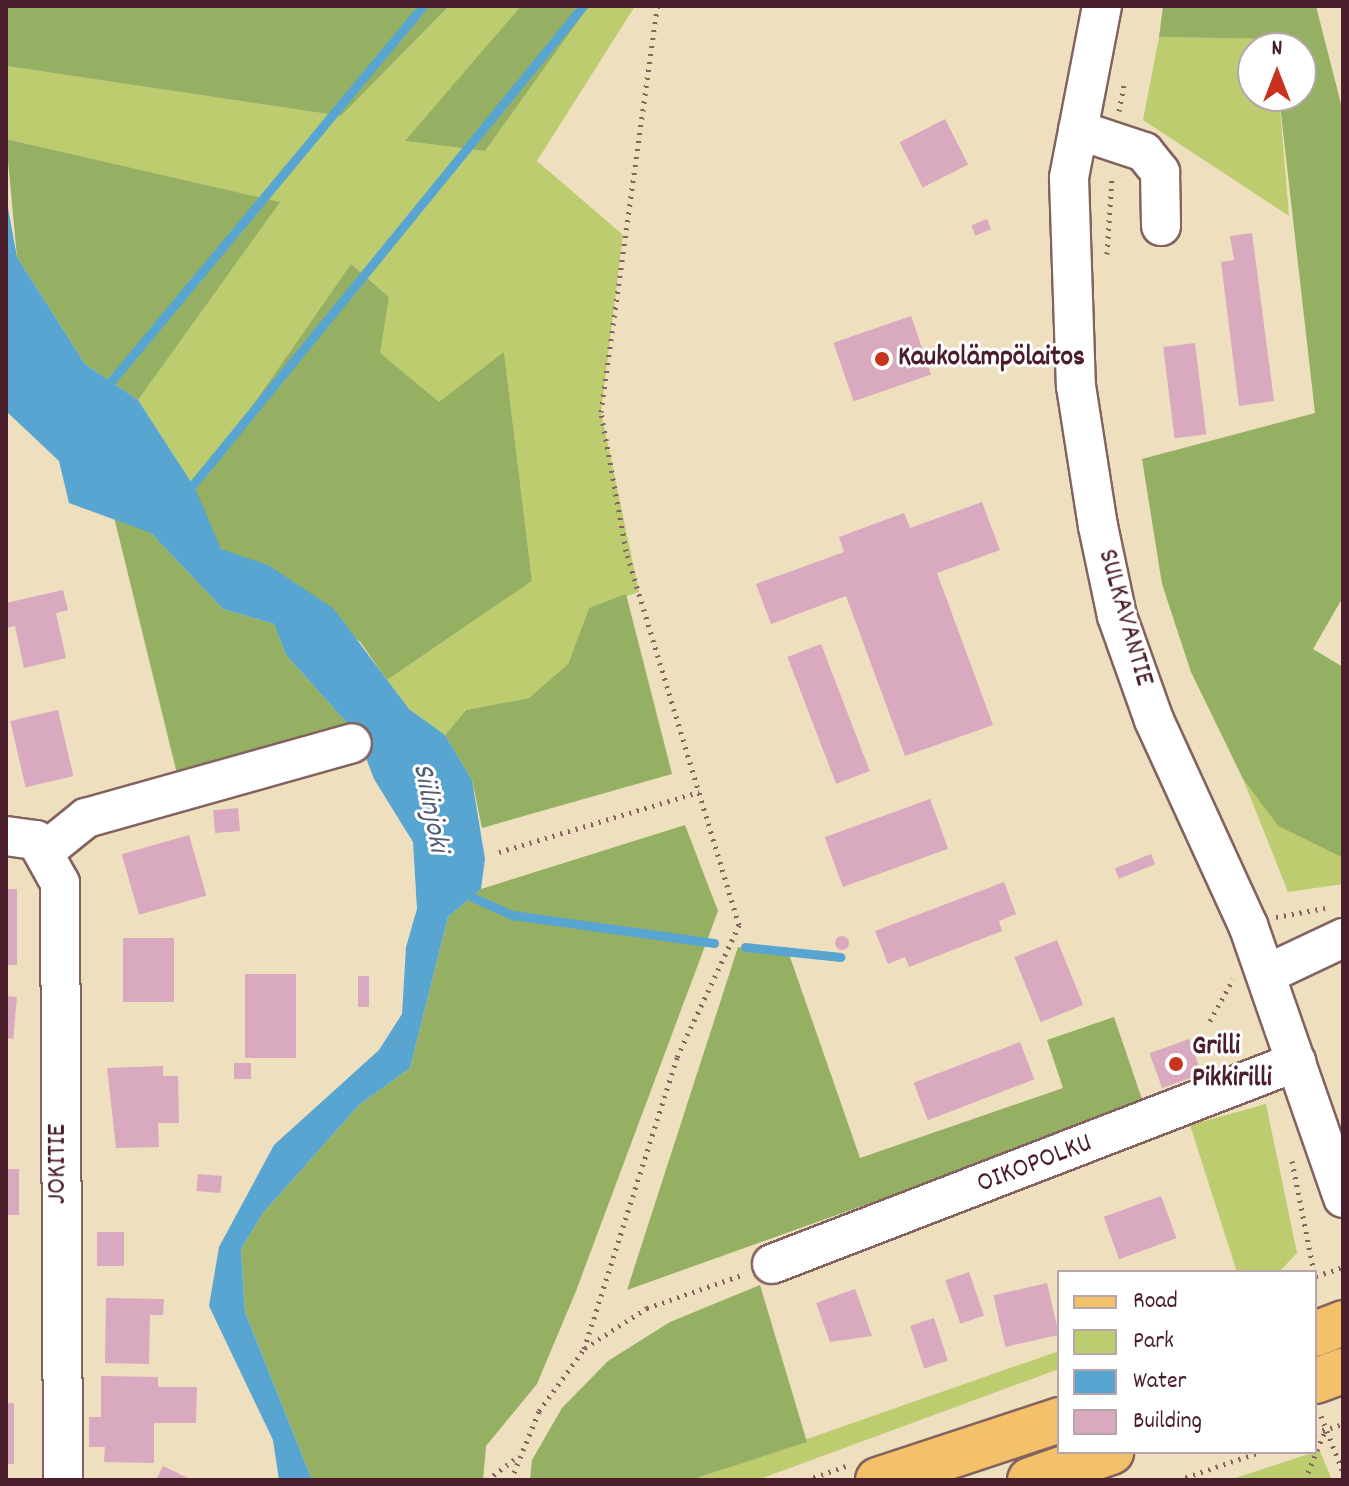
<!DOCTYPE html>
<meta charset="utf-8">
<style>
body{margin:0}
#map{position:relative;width:1349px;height:1486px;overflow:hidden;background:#eedfbf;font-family:Dekko,sans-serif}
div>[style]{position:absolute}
.green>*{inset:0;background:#bccc6f}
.forest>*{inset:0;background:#95b062}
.water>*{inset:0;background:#58a5d1}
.stream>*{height:9px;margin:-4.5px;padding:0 4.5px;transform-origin:4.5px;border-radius:4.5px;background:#58a5d1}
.building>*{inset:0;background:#d9a9bf;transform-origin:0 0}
.round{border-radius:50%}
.path>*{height:5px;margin-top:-2.5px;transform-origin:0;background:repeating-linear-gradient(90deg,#83625f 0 2px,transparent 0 8px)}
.roads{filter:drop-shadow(2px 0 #83625f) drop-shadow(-2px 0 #83625f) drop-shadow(0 2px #83625f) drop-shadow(0 -2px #83625f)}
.minor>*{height:38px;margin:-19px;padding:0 19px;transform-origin:19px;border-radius:19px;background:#fff}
.major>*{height:44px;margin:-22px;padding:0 22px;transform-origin:22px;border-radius:22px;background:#f4c16b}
.dots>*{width:22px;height:22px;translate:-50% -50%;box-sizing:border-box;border:4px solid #fff;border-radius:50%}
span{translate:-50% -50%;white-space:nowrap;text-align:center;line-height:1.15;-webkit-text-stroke:6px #fff;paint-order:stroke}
.poi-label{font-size:28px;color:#4a1f2b;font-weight:700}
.left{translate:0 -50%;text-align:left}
.street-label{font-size:28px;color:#4a1f2b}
.water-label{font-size:30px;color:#505b76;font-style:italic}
.frame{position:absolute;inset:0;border:8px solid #4a1f2b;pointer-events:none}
.legend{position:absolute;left:1057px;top:1270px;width:260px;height:184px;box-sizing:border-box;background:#fff;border:2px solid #b7a5aa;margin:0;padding:10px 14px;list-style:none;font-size:24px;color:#4a1f2b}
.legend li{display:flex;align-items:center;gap:16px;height:40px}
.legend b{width:40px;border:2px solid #b7a5aa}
.north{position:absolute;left:1237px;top:32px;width:80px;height:80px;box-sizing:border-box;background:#fff;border:2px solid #b7a5aa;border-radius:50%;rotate:0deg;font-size:22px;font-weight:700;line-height:32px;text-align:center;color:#4a1f2b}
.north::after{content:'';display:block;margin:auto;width:28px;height:36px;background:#c8321e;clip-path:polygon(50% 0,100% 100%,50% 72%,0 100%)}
</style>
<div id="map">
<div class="green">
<div style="clip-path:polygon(449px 6px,521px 6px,406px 141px,485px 151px,589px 6px,635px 6px,537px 161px,623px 235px,601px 412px,639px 592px,589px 608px,568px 664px,529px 698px,466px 710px,445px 735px,409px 709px,387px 680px,532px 581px,504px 353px,439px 403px,379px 353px,389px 297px,351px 264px,195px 488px,138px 400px,279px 202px,6px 139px,6px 66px,341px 116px)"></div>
<div style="clip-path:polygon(1159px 37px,1275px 39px,1276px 48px,1253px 48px,1253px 96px,1279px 96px,1289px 216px,1143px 120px)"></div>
<div style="clip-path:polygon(1243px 779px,1278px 826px,1343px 858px,1343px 884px,1288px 892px)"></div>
<div style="clip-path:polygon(1266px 1104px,1297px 1253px,1279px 1272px,1237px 1272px,1190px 1125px)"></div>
<div style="clip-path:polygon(1059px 1351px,1059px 1369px,757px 1480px,690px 1480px)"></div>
<div style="clip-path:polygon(1319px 1449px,1332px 1480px,1229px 1480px,1315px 1452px)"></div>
</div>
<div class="forest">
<div style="clip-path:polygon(6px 6px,449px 6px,341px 116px,6px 66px)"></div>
<div style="clip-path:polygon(521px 6px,589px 6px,485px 151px,405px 141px)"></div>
<div style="clip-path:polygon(1163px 6px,1316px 6px,1343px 112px,1343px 597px,1313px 649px,1343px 667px,1343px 858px,1278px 826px,1243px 779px,1191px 672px,1162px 584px,1142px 459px,1315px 413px,1279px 96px,1301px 96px,1301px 48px,1276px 48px,1275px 39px,1159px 37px)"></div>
<div style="clip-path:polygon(6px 139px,280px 202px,138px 400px,85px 364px,17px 257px)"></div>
<div style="clip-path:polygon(351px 264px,389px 297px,380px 353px,439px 402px,504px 352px,532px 581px,387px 680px,361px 643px,300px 587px,221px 549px,196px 505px,195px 488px)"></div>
<div style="clip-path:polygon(113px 513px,151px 533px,223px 609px,274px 624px,286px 655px,357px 734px,180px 786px)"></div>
<div style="clip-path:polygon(626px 594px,672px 774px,482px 828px,472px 780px,445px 735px,466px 710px,529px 698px,568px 664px,589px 608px)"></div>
<div style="clip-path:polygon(685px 825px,718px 911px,576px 1291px,537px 1384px,486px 1446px,483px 1480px,312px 1480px,245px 1312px,241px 1249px,263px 1213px,359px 1105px,410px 1068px,448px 917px,481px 889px)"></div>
<div style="clip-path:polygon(738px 947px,789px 954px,860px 1158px,1063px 1088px,1047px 1040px,1114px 1017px,1144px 1105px,627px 1290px)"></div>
<div style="clip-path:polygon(760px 1285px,807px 1442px,690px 1480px,530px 1480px,532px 1460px,562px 1408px,608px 1361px,670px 1322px)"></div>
</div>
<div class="water">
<div style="clip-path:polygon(6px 197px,17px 257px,85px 364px,138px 400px,195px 488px,221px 549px,268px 565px,333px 608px,409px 709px,445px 735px,472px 780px,485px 859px,481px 889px,448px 917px,410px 1068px,359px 1105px,263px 1213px,241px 1249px,245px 1312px,312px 1480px,279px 1480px,273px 1440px,209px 1306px,219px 1247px,274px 1145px,379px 1050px,402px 1014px,406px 947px,417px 909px,413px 842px,374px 779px,357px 734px,286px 655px,274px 624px,223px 609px,151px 533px,69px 503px,59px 461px,6px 411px)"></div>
</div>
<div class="stream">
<div style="left:103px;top:391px;width:501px;rotate:-50.27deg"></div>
<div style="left:186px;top:493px;width:628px;rotate:-50.81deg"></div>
<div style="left:472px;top:897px;width:44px;rotate:24.2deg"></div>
<div style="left:512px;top:915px;width:204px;rotate:7.9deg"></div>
<div style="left:745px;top:947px;width:96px;rotate:6deg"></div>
</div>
<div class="building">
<div style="left:945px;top:119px;width:51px;height:51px;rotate:63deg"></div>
<div style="left:987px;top:219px;width:11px;height:17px;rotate:68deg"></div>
<div style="clip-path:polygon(1252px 233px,1274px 401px,1239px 406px,1221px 262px,1234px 260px,1230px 236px)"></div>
<div style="left:911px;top:316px;width:62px;height:82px;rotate:71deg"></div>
<div style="left:1195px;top:343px;width:92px;height:32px;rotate:83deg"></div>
<div style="clip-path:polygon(982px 502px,1000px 550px,937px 573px,993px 725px,905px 756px,846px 596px,771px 624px,756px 584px,844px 552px,839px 537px,904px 513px,910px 528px)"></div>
<div style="clip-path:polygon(63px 590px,68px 610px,56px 613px,66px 658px,24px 668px,15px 626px,6px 628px,6px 603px)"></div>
<div style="left:821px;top:644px;width:136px;height:36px;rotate:69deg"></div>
<div style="left:58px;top:710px;width:68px;height:49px;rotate:77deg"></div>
<div style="left:930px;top:799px;width:53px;height:112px;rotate:70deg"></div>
<div style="left:238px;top:808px;width:23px;height:25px;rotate:85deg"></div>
<div style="left:189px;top:835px;width:63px;height:70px;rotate:74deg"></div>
<div style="left:1151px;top:854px;width:11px;height:39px;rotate:68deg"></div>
<div style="clip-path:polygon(1004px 882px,1016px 914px,999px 921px,1002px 931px,909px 967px,905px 957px,888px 964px,875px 931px)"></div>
<div style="left:6px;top:889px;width:11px;height:76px"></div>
<div class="round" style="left:835px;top:936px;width:14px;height:14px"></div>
<div style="left:174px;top:938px;width:64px;height:51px;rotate:90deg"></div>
<div style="left:1057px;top:940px;width:70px;height:46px;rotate:68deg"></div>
<div style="left:245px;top:974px;width:51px;height:84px"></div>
<div style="left:358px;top:976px;width:11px;height:31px"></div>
<div style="left:6px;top:996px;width:11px;height:42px;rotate:5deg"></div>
<div style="left:1189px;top:1039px;width:37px;height:42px;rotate:70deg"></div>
<div style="left:1020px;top:1042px;width:40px;height:114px;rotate:69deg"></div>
<div style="left:234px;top:1063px;width:17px;height:16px"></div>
<div style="clip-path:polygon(163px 1066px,163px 1076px,178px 1076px,179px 1123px,158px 1123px,159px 1147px,116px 1148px,107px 1068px)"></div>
<div style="left:6px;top:1169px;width:13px;height:46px"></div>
<div style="left:198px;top:1174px;width:24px;height:17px;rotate:5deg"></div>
<div style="left:1161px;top:1196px;width:45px;height:61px;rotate:70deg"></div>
<div style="left:97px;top:1232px;width:27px;height:34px"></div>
<div style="left:969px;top:1272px;width:46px;height:25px;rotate:71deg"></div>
<div style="left:1047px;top:1283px;width:53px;height:55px;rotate:77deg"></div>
<div style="clip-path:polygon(855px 1289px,872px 1336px,830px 1342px,816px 1303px)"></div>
<div style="clip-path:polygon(106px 1298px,164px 1299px,163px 1315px,150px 1315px,149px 1364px,105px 1363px)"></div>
<div style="left:934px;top:1318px;width:45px;height:25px;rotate:72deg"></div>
<div style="clip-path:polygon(101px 1376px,158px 1377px,158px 1387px,197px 1387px,196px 1423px,154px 1423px,154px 1463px,104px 1462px,105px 1447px,89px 1447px,89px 1417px,101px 1417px)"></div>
<div style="left:6px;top:1403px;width:8px;height:61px"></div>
<div style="clip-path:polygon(163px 1466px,192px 1480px,156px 1480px)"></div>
</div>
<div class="path">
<div style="left:1119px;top:111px;width:26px;rotate:-79deg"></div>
<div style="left:1107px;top:254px;width:78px;rotate:-86.3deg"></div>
<div style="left:499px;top:852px;width:209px;rotate:-16.7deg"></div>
<div style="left:1276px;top:917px;width:50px;rotate:-10.4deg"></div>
<div style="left:1210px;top:1021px;width:48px;rotate:-61.3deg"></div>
<div style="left:1292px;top:1161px;width:118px;rotate:78.8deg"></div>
<div style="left:1316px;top:1276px;width:28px;rotate:-18deg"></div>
<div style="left:585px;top:1348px;width:74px;rotate:-32.8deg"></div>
<div style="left:647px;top:1308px;width:101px;rotate:-19.2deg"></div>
<div style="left:1321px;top:1416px;width:60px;rotate:68.6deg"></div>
<div style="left:1315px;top:1433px;width:29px;rotate:-18deg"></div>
<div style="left:487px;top:1480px;width:34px;rotate:-37deg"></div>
<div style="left:511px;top:1480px;width:74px;rotate:-67.9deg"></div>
<div style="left:539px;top:1411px;width:77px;rotate:-54deg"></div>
<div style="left:584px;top:1349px;width:306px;rotate:-72.3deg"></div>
<div style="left:677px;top:1057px;width:146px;rotate:-64.8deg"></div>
<div style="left:739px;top:925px;width:391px;rotate:-106.8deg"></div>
<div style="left:626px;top:551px;width:141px;rotate:-100.2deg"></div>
<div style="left:601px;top:412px;width:410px;rotate:-82.1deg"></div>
<div style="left:806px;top:1480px;width:42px;rotate:-19.3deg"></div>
<div style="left:1178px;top:1480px;width:87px;rotate:-18.9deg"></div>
<div style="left:1305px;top:1480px;width:53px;rotate:-67.8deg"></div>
</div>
<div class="roads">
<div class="minor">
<div style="left:1102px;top:6px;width:175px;rotate:100.9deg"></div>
<div style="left:1069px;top:178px;width:208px;rotate:88.1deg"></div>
<div style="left:1076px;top:386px;width:142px;rotate:81.1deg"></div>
<div style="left:1098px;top:526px;width:92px;rotate:78.1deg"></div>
<div style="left:1117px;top:616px;width:110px;rotate:70.4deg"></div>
<div style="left:1154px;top:720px;width:226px;rotate:65.4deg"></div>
<div style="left:1248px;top:925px;width:289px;rotate:70.8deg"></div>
<div style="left:1078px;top:130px;width:70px;rotate:18.4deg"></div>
<div style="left:1144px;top:152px;width:26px;rotate:51deg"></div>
<div style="left:1160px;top:172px;width:54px;rotate:88.9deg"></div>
<div style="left:6px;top:836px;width:30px;rotate:8deg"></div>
<div style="left:36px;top:840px;width:49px;rotate:60.8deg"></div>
<div style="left:60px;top:883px;width:597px;rotate:89.71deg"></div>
<div style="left:45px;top:851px;width:53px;rotate:-38.8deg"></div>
<div style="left:86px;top:818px;width:276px;rotate:-15.7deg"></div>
<div style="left:1267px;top:974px;width:84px;rotate:-25.3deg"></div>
<div style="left:772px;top:1264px;width:562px;rotate:-21.08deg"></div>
</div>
<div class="major">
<div style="left:1315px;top:1334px;width:30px;rotate:-21deg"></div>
<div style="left:1315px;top:1381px;width:30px;rotate:-20deg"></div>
<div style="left:878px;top:1480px;width:191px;rotate:-18.3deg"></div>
<div style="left:1030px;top:1480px;width:86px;rotate:-19.1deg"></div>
</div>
</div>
<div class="dots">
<div style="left:882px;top:359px;background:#c8321e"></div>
<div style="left:1176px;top:1064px;background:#c8321e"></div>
</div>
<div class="poi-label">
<span class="left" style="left:898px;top:359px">Kaukolämpölaitos</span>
<span class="left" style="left:1192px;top:1064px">Grilli<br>Pikkirilli</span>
</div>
<div class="street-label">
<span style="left:1124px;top:618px;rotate:74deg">SULKAVANTIE</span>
<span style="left:59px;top:1164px;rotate:-90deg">JOKITIE</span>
<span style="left:1035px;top:1165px;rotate:-21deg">OIKOPOLKU</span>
</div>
<div class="water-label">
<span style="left:428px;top:808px;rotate:79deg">Siilinjoki</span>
</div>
<div class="frame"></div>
<ul class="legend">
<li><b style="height:10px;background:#f4c16b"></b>Road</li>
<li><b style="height:22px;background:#bccc6f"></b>Park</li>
<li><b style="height:22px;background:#58a5d1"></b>Water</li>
<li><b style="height:22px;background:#d9a9bf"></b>Building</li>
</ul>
<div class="north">N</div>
</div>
